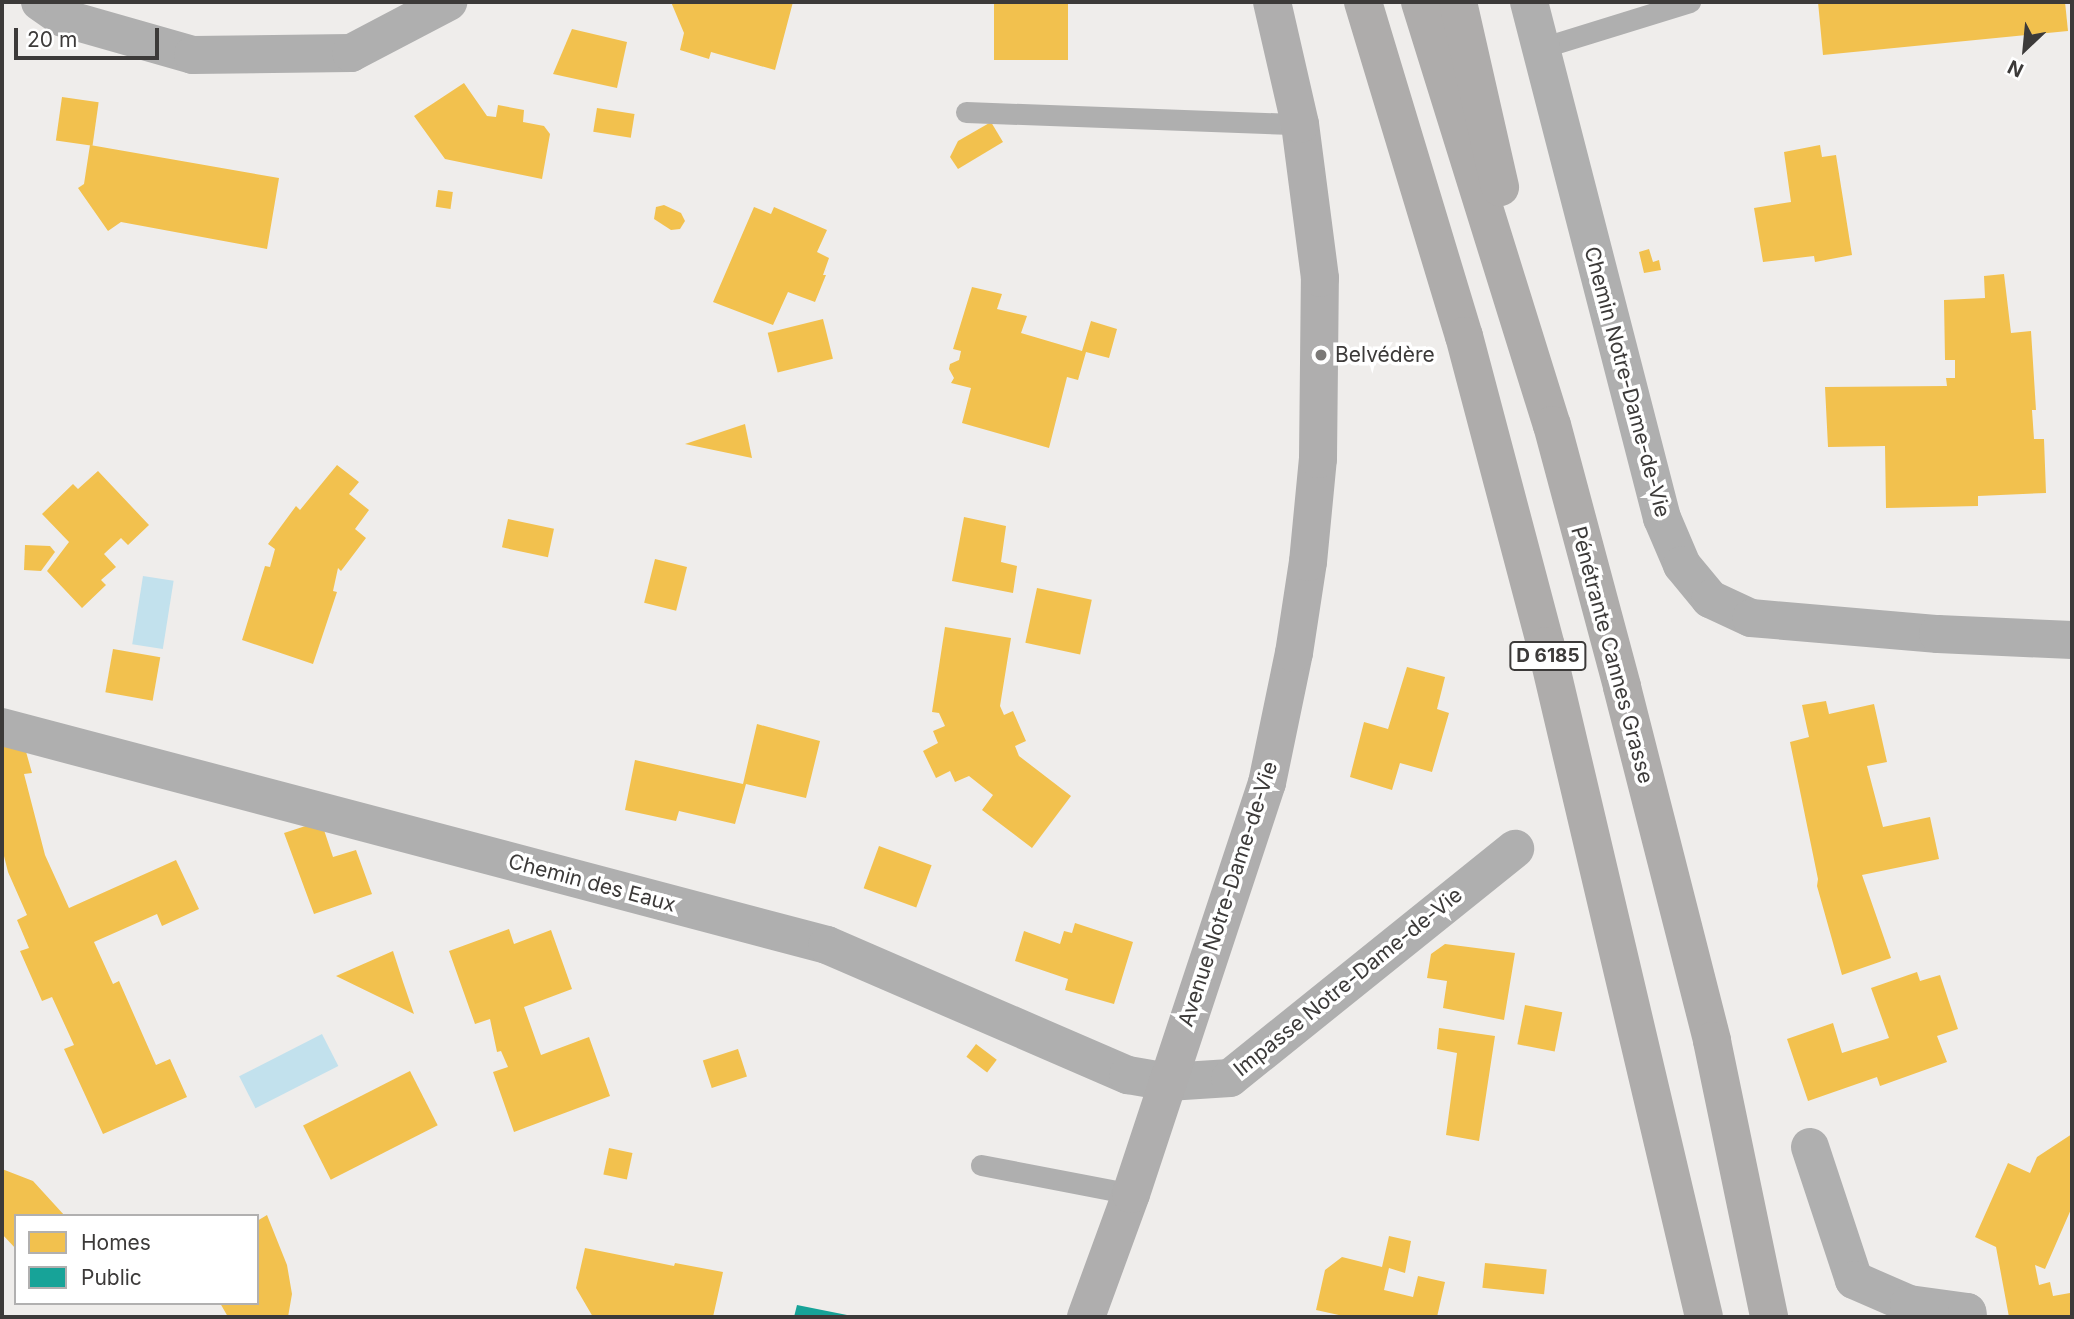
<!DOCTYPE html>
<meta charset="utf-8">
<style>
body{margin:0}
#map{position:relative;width:2074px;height:1319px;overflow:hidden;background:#efedeb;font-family:Inter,sans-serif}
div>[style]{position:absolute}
.water>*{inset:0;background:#c2e1ed;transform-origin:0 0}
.homes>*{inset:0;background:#f2c14e;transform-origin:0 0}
.public>*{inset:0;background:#17a398}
.lane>*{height:21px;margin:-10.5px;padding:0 10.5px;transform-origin:10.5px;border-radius:10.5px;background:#afafaf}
.street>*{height:38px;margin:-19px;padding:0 19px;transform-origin:19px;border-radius:19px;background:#afafaf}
.secondary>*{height:38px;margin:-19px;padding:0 19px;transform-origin:19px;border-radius:19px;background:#afaeae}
.highway>*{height:38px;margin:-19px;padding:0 19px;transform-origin:19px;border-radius:19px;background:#aeacab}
.dots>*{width:19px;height:19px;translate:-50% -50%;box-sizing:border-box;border:4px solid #fff;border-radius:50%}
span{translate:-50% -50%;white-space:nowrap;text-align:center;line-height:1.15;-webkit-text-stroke:7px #fff;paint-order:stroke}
.shield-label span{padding:2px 5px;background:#fff;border:2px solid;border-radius:5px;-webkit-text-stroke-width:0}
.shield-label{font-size:19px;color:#3c3a39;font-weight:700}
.poi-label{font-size:21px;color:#3c3a39}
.left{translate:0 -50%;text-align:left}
.street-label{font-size:21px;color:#3c3a39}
.frame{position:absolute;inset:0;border:4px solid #3c3a39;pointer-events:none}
.legend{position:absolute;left:14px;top:1214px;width:245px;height:91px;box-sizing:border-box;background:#fff;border:2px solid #b1b0b0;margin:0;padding:9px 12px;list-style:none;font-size:21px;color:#3c3a39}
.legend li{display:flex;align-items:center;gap:14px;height:35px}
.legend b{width:35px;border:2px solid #b1b0b0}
.north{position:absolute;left:1990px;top:14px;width:70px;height:70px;-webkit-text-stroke:5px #fff;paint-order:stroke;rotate:206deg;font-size:19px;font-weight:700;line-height:28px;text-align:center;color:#3c3a39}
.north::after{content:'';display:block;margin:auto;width:24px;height:32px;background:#3c3a39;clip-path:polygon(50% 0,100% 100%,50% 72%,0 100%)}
.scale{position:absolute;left:14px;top:28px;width:145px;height:32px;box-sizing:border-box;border:4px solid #3c3a39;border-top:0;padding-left:9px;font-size:21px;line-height:24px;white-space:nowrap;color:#3c3a39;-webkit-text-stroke:5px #fff;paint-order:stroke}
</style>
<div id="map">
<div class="water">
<div style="left:143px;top:576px;width:31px;height:69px;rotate:9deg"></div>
<div style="left:322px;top:1034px;width:36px;height:93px;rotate:63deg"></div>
</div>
<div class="homes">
<div style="clip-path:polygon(671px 2px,793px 2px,775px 70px,711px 52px,709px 59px,680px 50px,684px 33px)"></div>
<div style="left:994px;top:2px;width:74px;height:58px"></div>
<div style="clip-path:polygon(1818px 2px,2065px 2px,2068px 31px,1823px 55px)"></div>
<div style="clip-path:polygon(572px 29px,627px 42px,617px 88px,553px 74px)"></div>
<div style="clip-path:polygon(464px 83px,487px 116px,496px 117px,498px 105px,524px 110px,523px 122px,544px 126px,550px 134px,542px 179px,445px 159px,414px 116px)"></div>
<div style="left:62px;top:97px;width:37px;height:44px;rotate:8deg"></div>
<div style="left:597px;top:108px;width:38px;height:24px;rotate:9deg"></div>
<div style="clip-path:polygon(991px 122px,1003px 142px,958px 169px,950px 157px,958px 141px)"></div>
<div style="clip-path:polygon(90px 145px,279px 178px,267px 249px,121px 222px,108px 231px,78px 188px,84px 184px)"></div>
<div style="clip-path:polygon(1820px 145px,1822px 157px,1836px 155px,1852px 255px,1815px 262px,1814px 256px,1763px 262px,1754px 208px,1791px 202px,1784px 152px)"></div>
<div style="left:438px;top:190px;width:15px;height:17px;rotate:8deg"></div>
<div style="clip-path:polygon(664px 205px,681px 213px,685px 221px,680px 229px,671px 230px,654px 219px,656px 207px)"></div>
<div style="clip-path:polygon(754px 207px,771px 214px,774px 207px,827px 230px,817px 252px,829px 258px,823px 275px,826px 275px,815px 302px,788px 292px,773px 325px,713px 302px)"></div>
<div style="clip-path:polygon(1649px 249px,1653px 262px,1659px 260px,1661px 270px,1644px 273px,1639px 252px)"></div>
<div style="clip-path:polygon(2004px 274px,2011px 333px,2031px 331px,2036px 410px,2032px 410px,2034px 439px,2044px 439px,2046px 493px,1978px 496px,1978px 506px,1886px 508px,1885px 446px,1828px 447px,1825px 387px,1947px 386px,1946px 378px,1955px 378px,1955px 360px,1945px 360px,1944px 300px,1985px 298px,1984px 276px)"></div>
<div style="clip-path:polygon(972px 287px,1002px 294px,997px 309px,1027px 316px,1021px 333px,1082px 351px,1091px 321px,1117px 329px,1109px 358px,1086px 352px,1078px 380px,1067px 377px,1049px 448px,962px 423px,971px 388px,951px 383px,954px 378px,949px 369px,950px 364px,959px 360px,961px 351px,953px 349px)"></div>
<div style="left:823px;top:319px;width:41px;height:57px;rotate:76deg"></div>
<div style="clip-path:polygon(745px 424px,752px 458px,685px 444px)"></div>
<div style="clip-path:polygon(337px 465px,359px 482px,349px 494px,369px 510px,355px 529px,366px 538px,341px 571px,338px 568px,333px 591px,337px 592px,313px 664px,242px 640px,265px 566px,270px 567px,275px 549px,268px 544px,296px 506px,300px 510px)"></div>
<div style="clip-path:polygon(98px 471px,149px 525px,128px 545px,121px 538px,104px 554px,116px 567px,101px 580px,106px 585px,82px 608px,47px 571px,69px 542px,42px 514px,73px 484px,78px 489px)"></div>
<div style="clip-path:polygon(964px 517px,1006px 526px,1001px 562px,1017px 566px,1013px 593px,952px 581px)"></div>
<div style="left:508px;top:519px;width:47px;height:29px;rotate:12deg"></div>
<div style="clip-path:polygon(25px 545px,50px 546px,55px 552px,41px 571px,24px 570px)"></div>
<div style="left:655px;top:559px;width:33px;height:45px;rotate:14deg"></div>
<div style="left:1037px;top:588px;width:56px;height:56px;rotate:12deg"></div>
<div style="clip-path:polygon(945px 627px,1011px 638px,1000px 706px,1004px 715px,1013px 711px,1026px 741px,1015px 746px,1019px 756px,1071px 796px,1032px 848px,982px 810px,993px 795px,969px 776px,955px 782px,950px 771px,936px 778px,923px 751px,938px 743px,933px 731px,945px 726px,939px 713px,932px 712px)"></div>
<div style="left:113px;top:649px;width:48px;height:44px;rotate:10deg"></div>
<div style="clip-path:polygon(1407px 667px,1445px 677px,1437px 709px,1449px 713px,1432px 772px,1400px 763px,1392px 790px,1350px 777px,1364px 722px,1388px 729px)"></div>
<div style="clip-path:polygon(1826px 701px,1829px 714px,1874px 704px,1887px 762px,1867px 766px,1883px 827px,1930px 817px,1939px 859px,1862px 875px,1891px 958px,1842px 975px,1817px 886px,1818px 879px,1790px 742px,1809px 737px,1802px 705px)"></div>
<div style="clip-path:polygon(757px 724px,820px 741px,806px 798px,746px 784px,735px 824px,679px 811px,676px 821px,625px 810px,635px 760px,743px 784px)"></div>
<div style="clip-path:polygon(23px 741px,32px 773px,24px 774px,45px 855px,69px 908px,176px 860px,199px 909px,162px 926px,157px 914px,94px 942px,113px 984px,119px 981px,156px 1065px,170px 1059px,187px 1097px,103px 1134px,64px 1049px,74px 1045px,52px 997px,42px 1001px,20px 951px,29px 948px,17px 920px,27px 915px,8px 872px,2px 848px,2px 747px)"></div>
<div style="clip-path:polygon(321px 821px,333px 857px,356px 850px,372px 894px,314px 914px,284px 833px)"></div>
<div style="left:879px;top:846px;width:56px;height:45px;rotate:20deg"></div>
<div style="clip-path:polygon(1075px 923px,1133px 942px,1114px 1004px,1065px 990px,1068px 979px,1015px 961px,1024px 931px,1060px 944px,1064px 931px,1072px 933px)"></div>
<div style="clip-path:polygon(509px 929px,514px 944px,551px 930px,572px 989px,524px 1007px,541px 1055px,589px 1037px,610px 1096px,514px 1132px,493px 1072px,508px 1067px,501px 1051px,497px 1052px,490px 1019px,475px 1024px,449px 951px)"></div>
<div style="clip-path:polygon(1445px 944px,1515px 953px,1504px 1020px,1443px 1008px,1447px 981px,1427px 978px,1431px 954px)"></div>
<div style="clip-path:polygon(393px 951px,403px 982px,414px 1014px,336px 976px)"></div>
<div style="clip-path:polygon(1917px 972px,1920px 981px,1940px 975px,1958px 1029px,1937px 1036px,1947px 1062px,1880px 1086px,1877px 1077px,1808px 1101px,1787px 1039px,1833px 1023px,1842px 1053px,1889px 1038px,1871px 988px)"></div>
<div style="left:1525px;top:1005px;width:38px;height:40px;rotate:11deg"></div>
<div style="clip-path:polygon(1439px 1028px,1495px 1036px,1479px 1141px,1446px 1135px,1457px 1053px,1437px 1049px)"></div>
<div style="left:976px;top:1044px;width:26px;height:16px;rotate:37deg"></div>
<div style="left:738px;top:1049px;width:29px;height:37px;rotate:72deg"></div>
<div style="left:410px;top:1071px;width:61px;height:120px;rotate:63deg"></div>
<div style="clip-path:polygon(2072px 1134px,2072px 1207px,2045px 1269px,2035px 1265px,2039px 1285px,2050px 1282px,2053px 1296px,2070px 1293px,2072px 1317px,2009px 1317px,1996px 1247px,1975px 1237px,2008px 1163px,2030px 1173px,2037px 1157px)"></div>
<div style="left:609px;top:1148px;width:24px;height:27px;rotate:12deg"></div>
<div style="clip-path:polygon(2px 1169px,33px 1181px,65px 1216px,16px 1216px,16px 1249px,2px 1234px)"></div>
<div style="clip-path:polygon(267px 1215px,287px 1265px,292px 1294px,288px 1317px,228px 1317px,220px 1303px,257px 1303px,257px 1221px)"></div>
<div style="clip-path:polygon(1389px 1236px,1411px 1241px,1405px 1273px,1389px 1268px,1384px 1290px,1413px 1297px,1418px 1276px,1445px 1282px,1437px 1317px,1348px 1317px,1316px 1310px,1325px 1270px,1342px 1257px,1382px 1267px)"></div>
<div style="clip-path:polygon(585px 1248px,674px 1266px,675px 1263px,723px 1272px,713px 1317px,593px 1317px,576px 1288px)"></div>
<div style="left:1485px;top:1263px;width:62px;height:25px;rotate:6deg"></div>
</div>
<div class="public">
<div style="clip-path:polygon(797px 1305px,852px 1316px,852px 1317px,794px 1317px)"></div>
</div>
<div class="lane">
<div style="left:1541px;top:48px;width:156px;rotate:-17.2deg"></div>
<div style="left:966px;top:112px;width:334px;rotate:2.1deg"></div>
<div style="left:981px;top:1165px;width:153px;rotate:10.9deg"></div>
</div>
<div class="street">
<div style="left:40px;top:2px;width:28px;rotate:35deg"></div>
<div style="left:63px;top:18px;width:135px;rotate:15.9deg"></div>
<div style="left:193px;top:55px;width:158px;rotate:-0.7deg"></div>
<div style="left:351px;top:53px;width:110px;rotate:-27.7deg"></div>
<div style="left:1529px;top:2px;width:533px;rotate:75.55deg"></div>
<div style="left:1662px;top:518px;width:51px;rotate:66.9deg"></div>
<div style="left:1682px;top:565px;width:44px;rotate:50.5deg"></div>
<div style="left:1710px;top:599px;width:45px;rotate:24.9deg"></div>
<div style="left:1751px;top:618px;width:188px;rotate:4.9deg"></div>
<div style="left:1938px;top:634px;width:134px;rotate:2.6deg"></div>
<div style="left:2px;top:727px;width:853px;rotate:14.8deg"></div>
<div style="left:827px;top:945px;width:328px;rotate:23.4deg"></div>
<div style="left:1128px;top:1075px;width:41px;rotate:9.9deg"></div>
<div style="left:1168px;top:1082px;width:62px;rotate:-3.7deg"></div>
<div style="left:1230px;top:1078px;width:366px;rotate:-38.8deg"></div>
<div style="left:1810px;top:1147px;width:140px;rotate:71.7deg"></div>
<div style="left:1854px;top:1280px;width:60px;rotate:23.6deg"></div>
<div style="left:1909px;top:1304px;width:59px;rotate:7.9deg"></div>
<div style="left:1967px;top:1312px;width:5px;rotate:79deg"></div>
</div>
<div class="secondary">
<div style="left:1086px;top:1317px;width:131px;rotate:-69.9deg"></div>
<div style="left:1131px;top:1194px;width:433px;rotate:-71.7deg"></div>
<div style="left:1267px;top:783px;width:133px;rotate:-78.3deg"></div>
<div style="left:1294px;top:653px;width:92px;rotate:-81.3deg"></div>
<div style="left:1308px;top:562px;width:103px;rotate:-84.5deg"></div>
<div style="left:1318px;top:459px;width:181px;rotate:-89.4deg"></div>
<div style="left:1320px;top:278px;width:155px;rotate:-97.4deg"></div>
<div style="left:1300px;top:124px;width:125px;rotate:-102.9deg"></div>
</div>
<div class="highway">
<div style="left:1363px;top:2px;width:349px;rotate:73.2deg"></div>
<div style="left:1464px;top:336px;width:321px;rotate:75.2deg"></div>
<div style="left:1546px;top:646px;width:689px;rotate:76.75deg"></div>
<div style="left:1420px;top:2px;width:443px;rotate:72.7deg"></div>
<div style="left:1552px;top:425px;width:271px;rotate:75deg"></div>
<div style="left:1622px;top:687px;width:365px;rotate:75.7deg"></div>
<div style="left:1712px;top:1041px;width:282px;rotate:78.3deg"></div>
<div style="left:1458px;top:2px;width:190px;rotate:77.2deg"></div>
</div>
<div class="dots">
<div style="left:1321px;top:355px;background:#7b7977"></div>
</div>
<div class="shield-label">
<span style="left:1548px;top:656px">D 6185</span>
</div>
<div class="poi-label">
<span class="left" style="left:1335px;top:355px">Belvédère</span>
</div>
<div class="street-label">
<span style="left:1627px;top:382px;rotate:75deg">Chemin Notre-Dame-de-Vie</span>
<span style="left:1612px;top:655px;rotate:75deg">Pénétrante Cannes Grasse</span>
<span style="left:592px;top:883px;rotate:15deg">Chemin des Eaux</span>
<span style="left:1228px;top:894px;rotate:-72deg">Avenue Notre-Dame-de-Vie</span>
<span style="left:1348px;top:982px;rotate:-39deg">Impasse Notre-Dame-de-Vie</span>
</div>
<div class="frame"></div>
<ul class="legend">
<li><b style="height:19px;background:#f2c14e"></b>Homes</li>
<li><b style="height:19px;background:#17a398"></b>Public</li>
</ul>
<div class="north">N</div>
<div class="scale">20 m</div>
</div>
